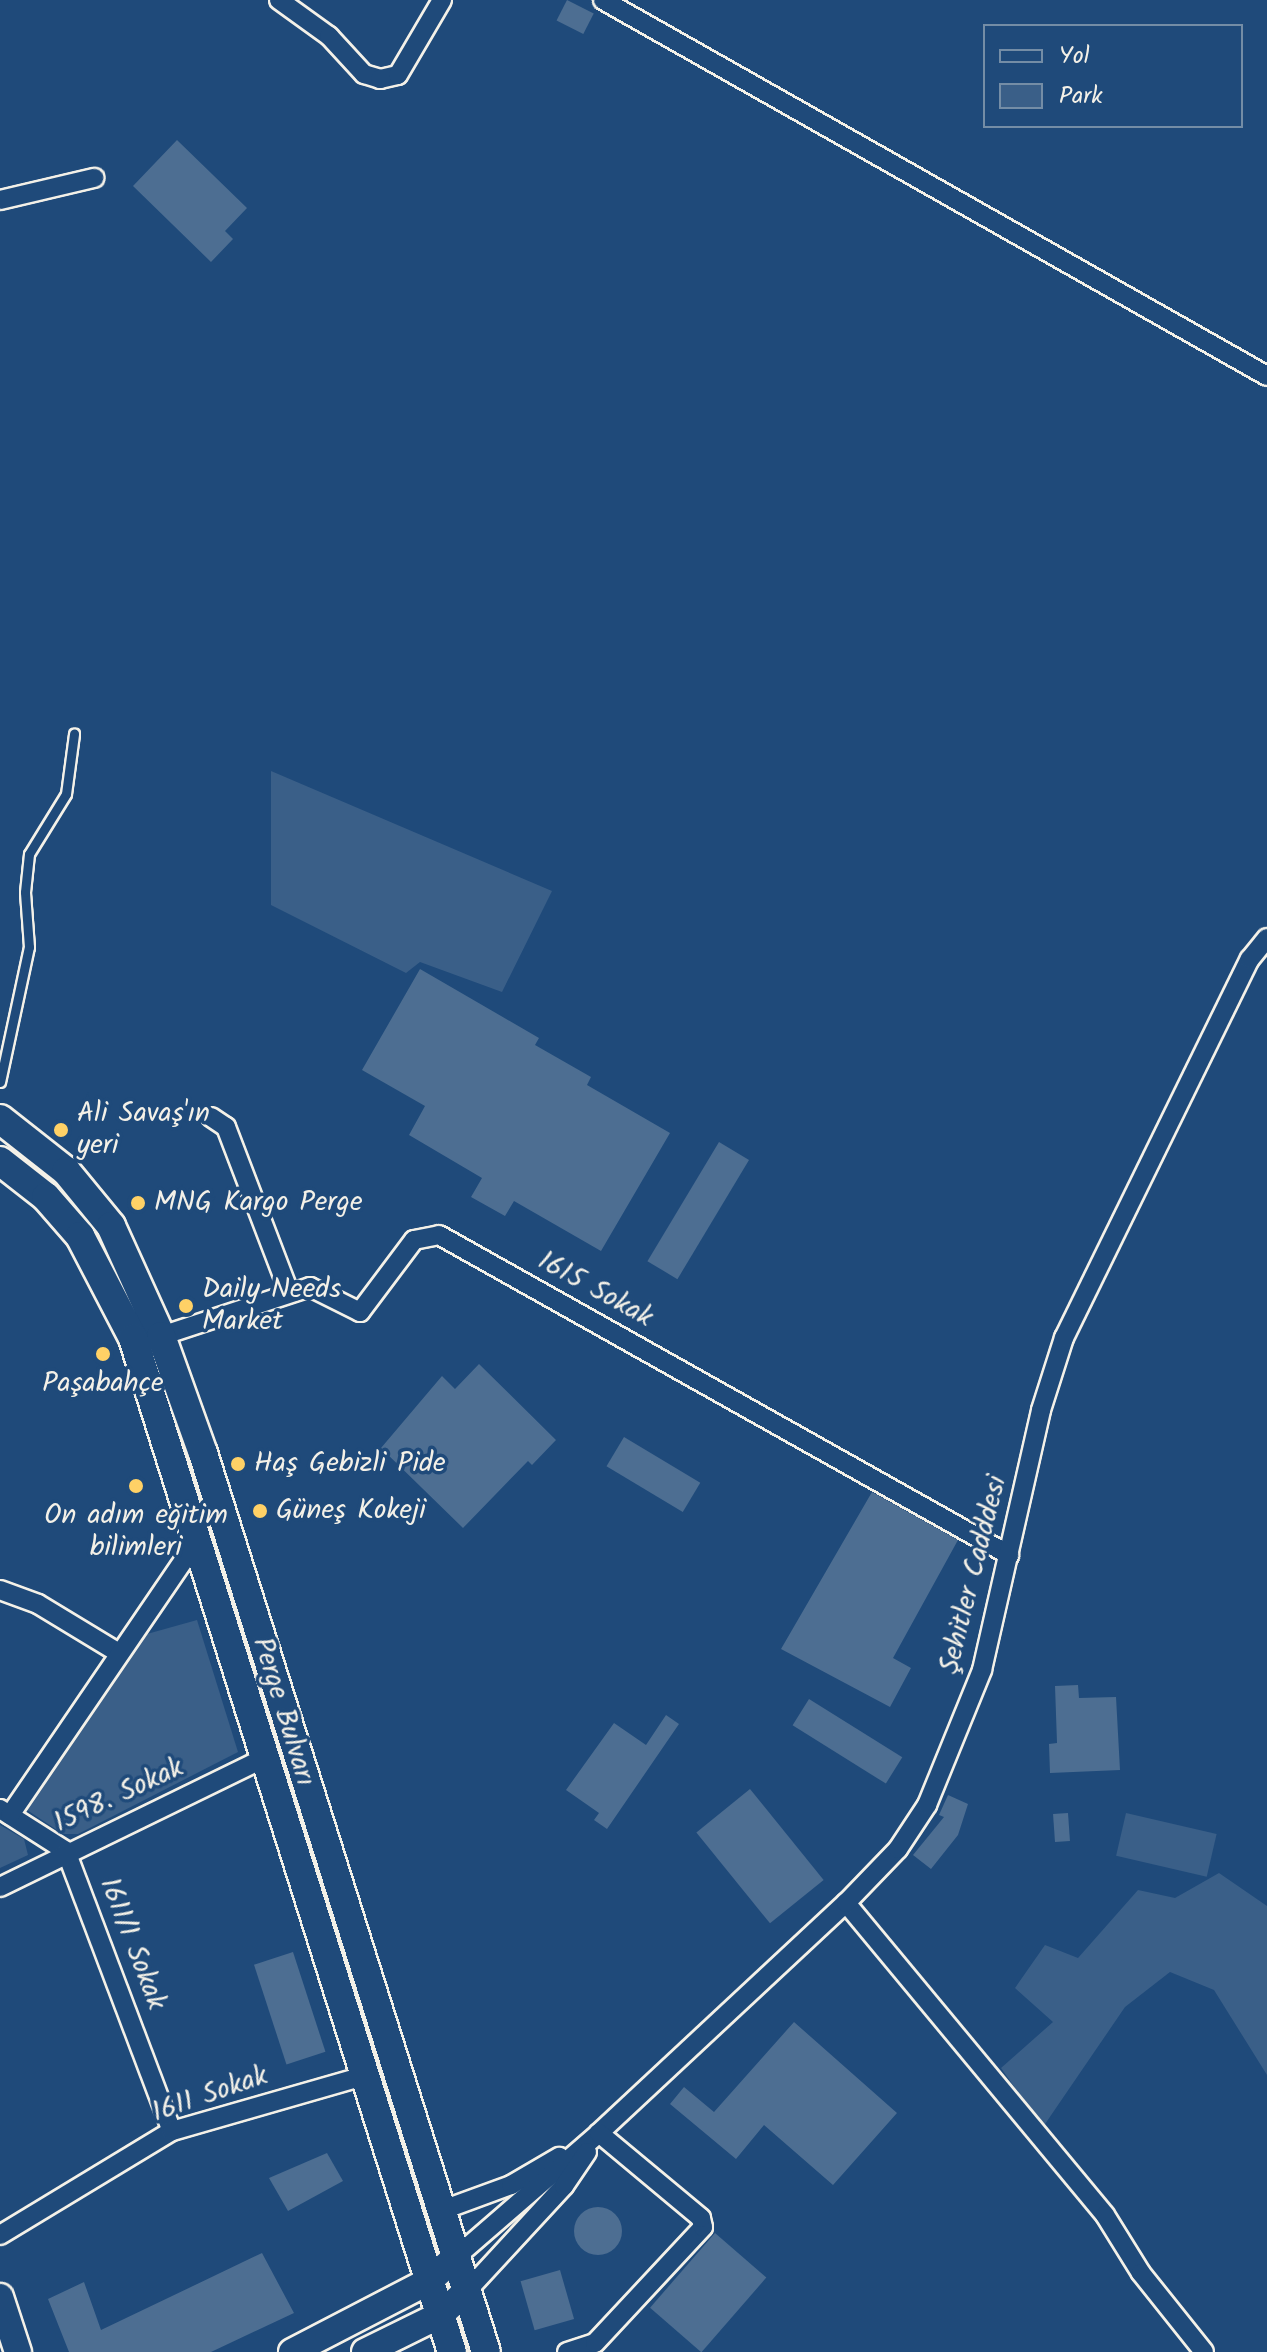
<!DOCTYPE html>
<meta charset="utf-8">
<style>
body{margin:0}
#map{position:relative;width:1267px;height:2352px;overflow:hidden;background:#1f4a7a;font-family:Kalam,sans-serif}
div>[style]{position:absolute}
.green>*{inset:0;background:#3a5f88;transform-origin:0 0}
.building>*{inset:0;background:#4d6e92;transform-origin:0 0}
.round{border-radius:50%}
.roads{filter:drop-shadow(2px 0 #f4f1e8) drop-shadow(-2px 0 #f4f1e8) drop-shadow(0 2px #f4f1e8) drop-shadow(0 -2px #f4f1e8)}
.lane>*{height:9px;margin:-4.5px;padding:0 4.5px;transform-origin:4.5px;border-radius:4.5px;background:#1f4a7a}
.street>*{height:18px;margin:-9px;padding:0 9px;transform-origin:9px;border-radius:9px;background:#1f4a7a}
.secondary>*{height:26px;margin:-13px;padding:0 13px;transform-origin:13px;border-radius:13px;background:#1f4a7a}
.primary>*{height:28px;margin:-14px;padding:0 14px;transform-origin:14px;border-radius:14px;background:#1f4a7a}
.dots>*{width:22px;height:22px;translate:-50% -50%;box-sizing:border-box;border:4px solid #1f4a7a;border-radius:50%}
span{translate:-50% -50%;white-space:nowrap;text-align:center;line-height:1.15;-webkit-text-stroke:7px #1f4a7a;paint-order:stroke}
.poi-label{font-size:28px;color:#f4f1e8}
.left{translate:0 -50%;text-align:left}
.street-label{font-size:28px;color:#f4f1e8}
.legend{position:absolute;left:983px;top:24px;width:260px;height:104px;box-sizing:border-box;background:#1f4a7a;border:2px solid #748da6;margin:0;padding:10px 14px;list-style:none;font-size:24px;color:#f4f1e8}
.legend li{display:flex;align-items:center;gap:16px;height:40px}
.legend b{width:40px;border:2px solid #748da6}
</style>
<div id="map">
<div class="green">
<div style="clip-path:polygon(271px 771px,552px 891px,502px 992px,420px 962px,406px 973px,271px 905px)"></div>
<div style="clip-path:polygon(197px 1620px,238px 1752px,78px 1834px,63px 1834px,27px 1810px,147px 1634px)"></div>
<div style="left:1126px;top:1813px;width:93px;height:44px;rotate:13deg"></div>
<div style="clip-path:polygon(0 1825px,24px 1839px,28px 1855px,0 1868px)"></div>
<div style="clip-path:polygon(1219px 1873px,1267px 1906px,1267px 2075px,1214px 1990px,1170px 1972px,1125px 2007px,1043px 2127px,1001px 2068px,1053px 2022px,1015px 1988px,1045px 1945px,1078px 1958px,1138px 1890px,1175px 1898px)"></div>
</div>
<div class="building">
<div style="left:567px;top:0;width:30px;height:23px;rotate:27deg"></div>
<div style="clip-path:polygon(177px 140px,247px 208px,225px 231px,233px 239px,211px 262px,133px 186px)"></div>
<div style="clip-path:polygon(420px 969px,539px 1038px,535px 1045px,591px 1077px,587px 1085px,670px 1133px,601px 1251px,514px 1201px,505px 1216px,471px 1197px,482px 1178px,409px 1135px,425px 1106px,362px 1070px)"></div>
<div style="left:719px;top:1142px;width:35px;height:139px;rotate:31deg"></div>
<div style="clip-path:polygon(479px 1364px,556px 1440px,532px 1465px,528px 1461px,463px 1528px,381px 1448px,442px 1376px,455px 1389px)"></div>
<div style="left:624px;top:1437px;width:89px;height:34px;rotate:31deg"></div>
<div style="clip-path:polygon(872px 1492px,958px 1540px,893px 1658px,911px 1668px,890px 1707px,781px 1649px)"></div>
<div style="clip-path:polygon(1078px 1685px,1079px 1698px,1116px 1697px,1120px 1770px,1050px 1773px,1049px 1744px,1057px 1743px,1055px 1686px)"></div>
<div style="left:809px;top:1699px;width:110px;height:31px;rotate:32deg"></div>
<div style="clip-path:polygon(666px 1715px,679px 1724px,607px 1829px,594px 1820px,599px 1813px,566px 1790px,614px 1723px,646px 1745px)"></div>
<div style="left:750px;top:1789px;width:117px;height:69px;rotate:51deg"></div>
<div style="clip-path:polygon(948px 1795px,968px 1804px,958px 1835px,931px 1869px,913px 1855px,944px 1817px,939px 1815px)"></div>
<div style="left:1068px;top:1813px;width:28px;height:15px;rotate:86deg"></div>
<div style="left:293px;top:1952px;width:105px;height:41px;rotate:72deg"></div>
<div style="clip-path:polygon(794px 2022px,897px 2113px,833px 2185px,764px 2125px,736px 2159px,670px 2104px,684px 2087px,714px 2112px)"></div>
<div style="clip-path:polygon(327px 2153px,343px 2181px,288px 2211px,269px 2178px)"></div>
<div class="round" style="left:574px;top:2207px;width:48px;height:48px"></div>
<div style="left:715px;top:2233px;width:68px;height:99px;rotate:41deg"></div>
<div style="clip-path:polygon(262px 2253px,294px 2313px,211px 2352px,69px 2352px,48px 2299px,84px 2282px,101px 2330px)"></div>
<div style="left:560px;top:2270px;width:51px;height:41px;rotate:74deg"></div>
</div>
<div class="roads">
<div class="lane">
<div style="left:0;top:1082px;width:138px;rotate:-77.9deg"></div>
<div style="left:29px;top:947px;width:55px;rotate:-94.2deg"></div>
<div style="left:25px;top:892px;width:38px;rotate:-84deg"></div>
<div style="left:29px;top:854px;width:70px;rotate:-58.3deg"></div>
<div style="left:66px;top:794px;width:61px;rotate:-82.4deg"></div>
</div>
<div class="street">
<div style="left:279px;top:0;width:62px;rotate:35.8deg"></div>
<div style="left:329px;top:36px;width:52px;rotate:47.4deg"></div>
<div style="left:364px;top:74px;width:17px;rotate:17deg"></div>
<div style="left:380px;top:79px;width:18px;rotate:-13deg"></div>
<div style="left:398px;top:75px;width:87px;rotate:-59.6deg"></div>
<div style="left:603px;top:0;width:763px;rotate:29.52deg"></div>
<div style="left:0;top:200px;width:97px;rotate:-13.2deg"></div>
<div style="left:211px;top:1117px;width:18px;rotate:34deg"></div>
<div style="left:226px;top:1127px;width:177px;rotate:69.1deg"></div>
<div style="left:161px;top:1336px;width:157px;rotate:-18.2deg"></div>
<div style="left:310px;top:1287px;width:56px;rotate:26.6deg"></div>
<div style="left:360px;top:1312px;width:90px;rotate:-53.1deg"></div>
<div style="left:414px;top:1240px;width:25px;rotate:-11deg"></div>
<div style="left:439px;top:1235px;width:654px;rotate:29.31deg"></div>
<div style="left:0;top:1590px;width:40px;rotate:20.2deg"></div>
<div style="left:38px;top:1604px;width:95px;rotate:31.2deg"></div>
<div style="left:0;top:1809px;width:78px;rotate:32.5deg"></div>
<div style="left:66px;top:1851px;width:299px;rotate:69.3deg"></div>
<div style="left:10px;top:1815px;width:330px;rotate:-55.7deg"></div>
<div style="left:0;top:1887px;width:294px;rotate:-26deg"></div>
<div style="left:846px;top:1903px;width:405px;rotate:50.3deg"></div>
<div style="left:1105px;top:2215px;width:68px;rotate:58.2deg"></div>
<div style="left:1141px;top:2273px;width:101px;rotate:51.4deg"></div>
<div style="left:440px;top:2211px;width:76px;rotate:-20.1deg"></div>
<div style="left:511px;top:2185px;width:56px;rotate:-30.3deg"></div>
<div style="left:0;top:2235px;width:201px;rotate:-31.2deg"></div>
<div style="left:172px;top:2131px;width:200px;rotate:-16deg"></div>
<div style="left:456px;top:2257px;width:189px;rotate:-40.9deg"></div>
<div style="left:599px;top:2133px;width:338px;rotate:-43deg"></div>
<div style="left:846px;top:1903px;width:75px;rotate:-46.1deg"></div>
<div style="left:898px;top:1849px;width:53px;rotate:-56.6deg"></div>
<div style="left:927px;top:1805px;width:146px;rotate:-67.8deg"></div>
<div style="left:982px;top:1670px;width:267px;rotate:-77.2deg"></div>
<div style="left:1041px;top:1410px;width:76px;rotate:-72.3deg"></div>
<div style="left:1064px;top:1338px;width:422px;rotate:-63.9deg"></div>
<div style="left:1250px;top:959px;width:27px;rotate:-51deg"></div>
<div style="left:467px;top:2291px;width:143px;rotate:-47.3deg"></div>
<div style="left:564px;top:2186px;width:41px;rotate:-55.9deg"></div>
<div style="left:567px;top:2352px;width:29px;rotate:-18deg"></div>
<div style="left:595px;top:2343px;width:158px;rotate:-47deg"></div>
<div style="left:703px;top:2227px;width:9px;rotate:-103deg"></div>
<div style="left:701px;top:2218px;width:133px;rotate:-140.2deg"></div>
</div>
<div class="secondary">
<div style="left:0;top:2297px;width:58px;rotate:71.9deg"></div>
<div style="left:292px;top:2352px;width:154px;rotate:-27.4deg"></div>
<div style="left:429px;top:2281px;width:36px;rotate:-42deg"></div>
<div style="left:365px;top:2352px;width:84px;rotate:-26.3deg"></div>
<div style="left:440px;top:2315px;width:36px;rotate:-42deg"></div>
</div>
<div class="primary">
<div style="left:0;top:1119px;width:84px;rotate:38.2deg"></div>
<div style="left:66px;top:1171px;width:71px;rotate:50.7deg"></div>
<div style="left:111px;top:1226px;width:121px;rotate:65.6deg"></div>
<div style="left:161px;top:1336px;width:124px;rotate:70.3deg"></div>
<div style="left:203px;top:1453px;width:942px;rotate:72.53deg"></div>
<div style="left:0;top:1161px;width:58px;rotate:38deg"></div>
<div style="left:46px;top:1197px;width:52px;rotate:48.9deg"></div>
<div style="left:80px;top:1236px;width:115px;rotate:62.5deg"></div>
<div style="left:133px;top:1338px;width:1063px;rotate:72.54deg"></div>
</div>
</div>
<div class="dots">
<div style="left:61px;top:1130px;background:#ffd166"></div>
<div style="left:138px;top:1203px;background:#ffd166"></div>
<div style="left:186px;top:1306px;background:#ffd166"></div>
<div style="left:103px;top:1354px;background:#ffd166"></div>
<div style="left:238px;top:1464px;background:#ffd166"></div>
<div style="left:136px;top:1486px;background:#ffd166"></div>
<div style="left:260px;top:1511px;background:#ffd166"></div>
</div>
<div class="poi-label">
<span class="left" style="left:77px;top:1130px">Ali Savaş'ın<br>yeri</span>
<span class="left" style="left:154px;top:1203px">MNG Kargo Perge</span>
<span class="left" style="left:202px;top:1306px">Daily Needs<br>Market</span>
<span style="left:103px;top:1384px">Paşabahçe</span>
<span class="left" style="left:254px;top:1464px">Haş Gebizli Pide</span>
<span class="left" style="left:276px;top:1511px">Güneş Kokeji</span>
<span style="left:136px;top:1532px">On adım eğitim<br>bilimleri</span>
</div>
<div class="street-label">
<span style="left:595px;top:1290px;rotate:29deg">1615 Sokak</span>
<span style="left:974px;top:1575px;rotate:-76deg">Şehitler Cadddesi</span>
<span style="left:283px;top:1712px;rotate:73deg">Perge Bulvarı</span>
<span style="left:119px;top:1796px;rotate:-25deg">1598. Sokak</span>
<span style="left:132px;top:1944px;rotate:69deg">1611/1 Sokak</span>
<span style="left:210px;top:2095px;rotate:-19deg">1611 Sokak</span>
</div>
<ul class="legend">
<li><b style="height:10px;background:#1f4a7a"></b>Yol</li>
<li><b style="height:22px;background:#3a5f88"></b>Park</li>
</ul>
</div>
